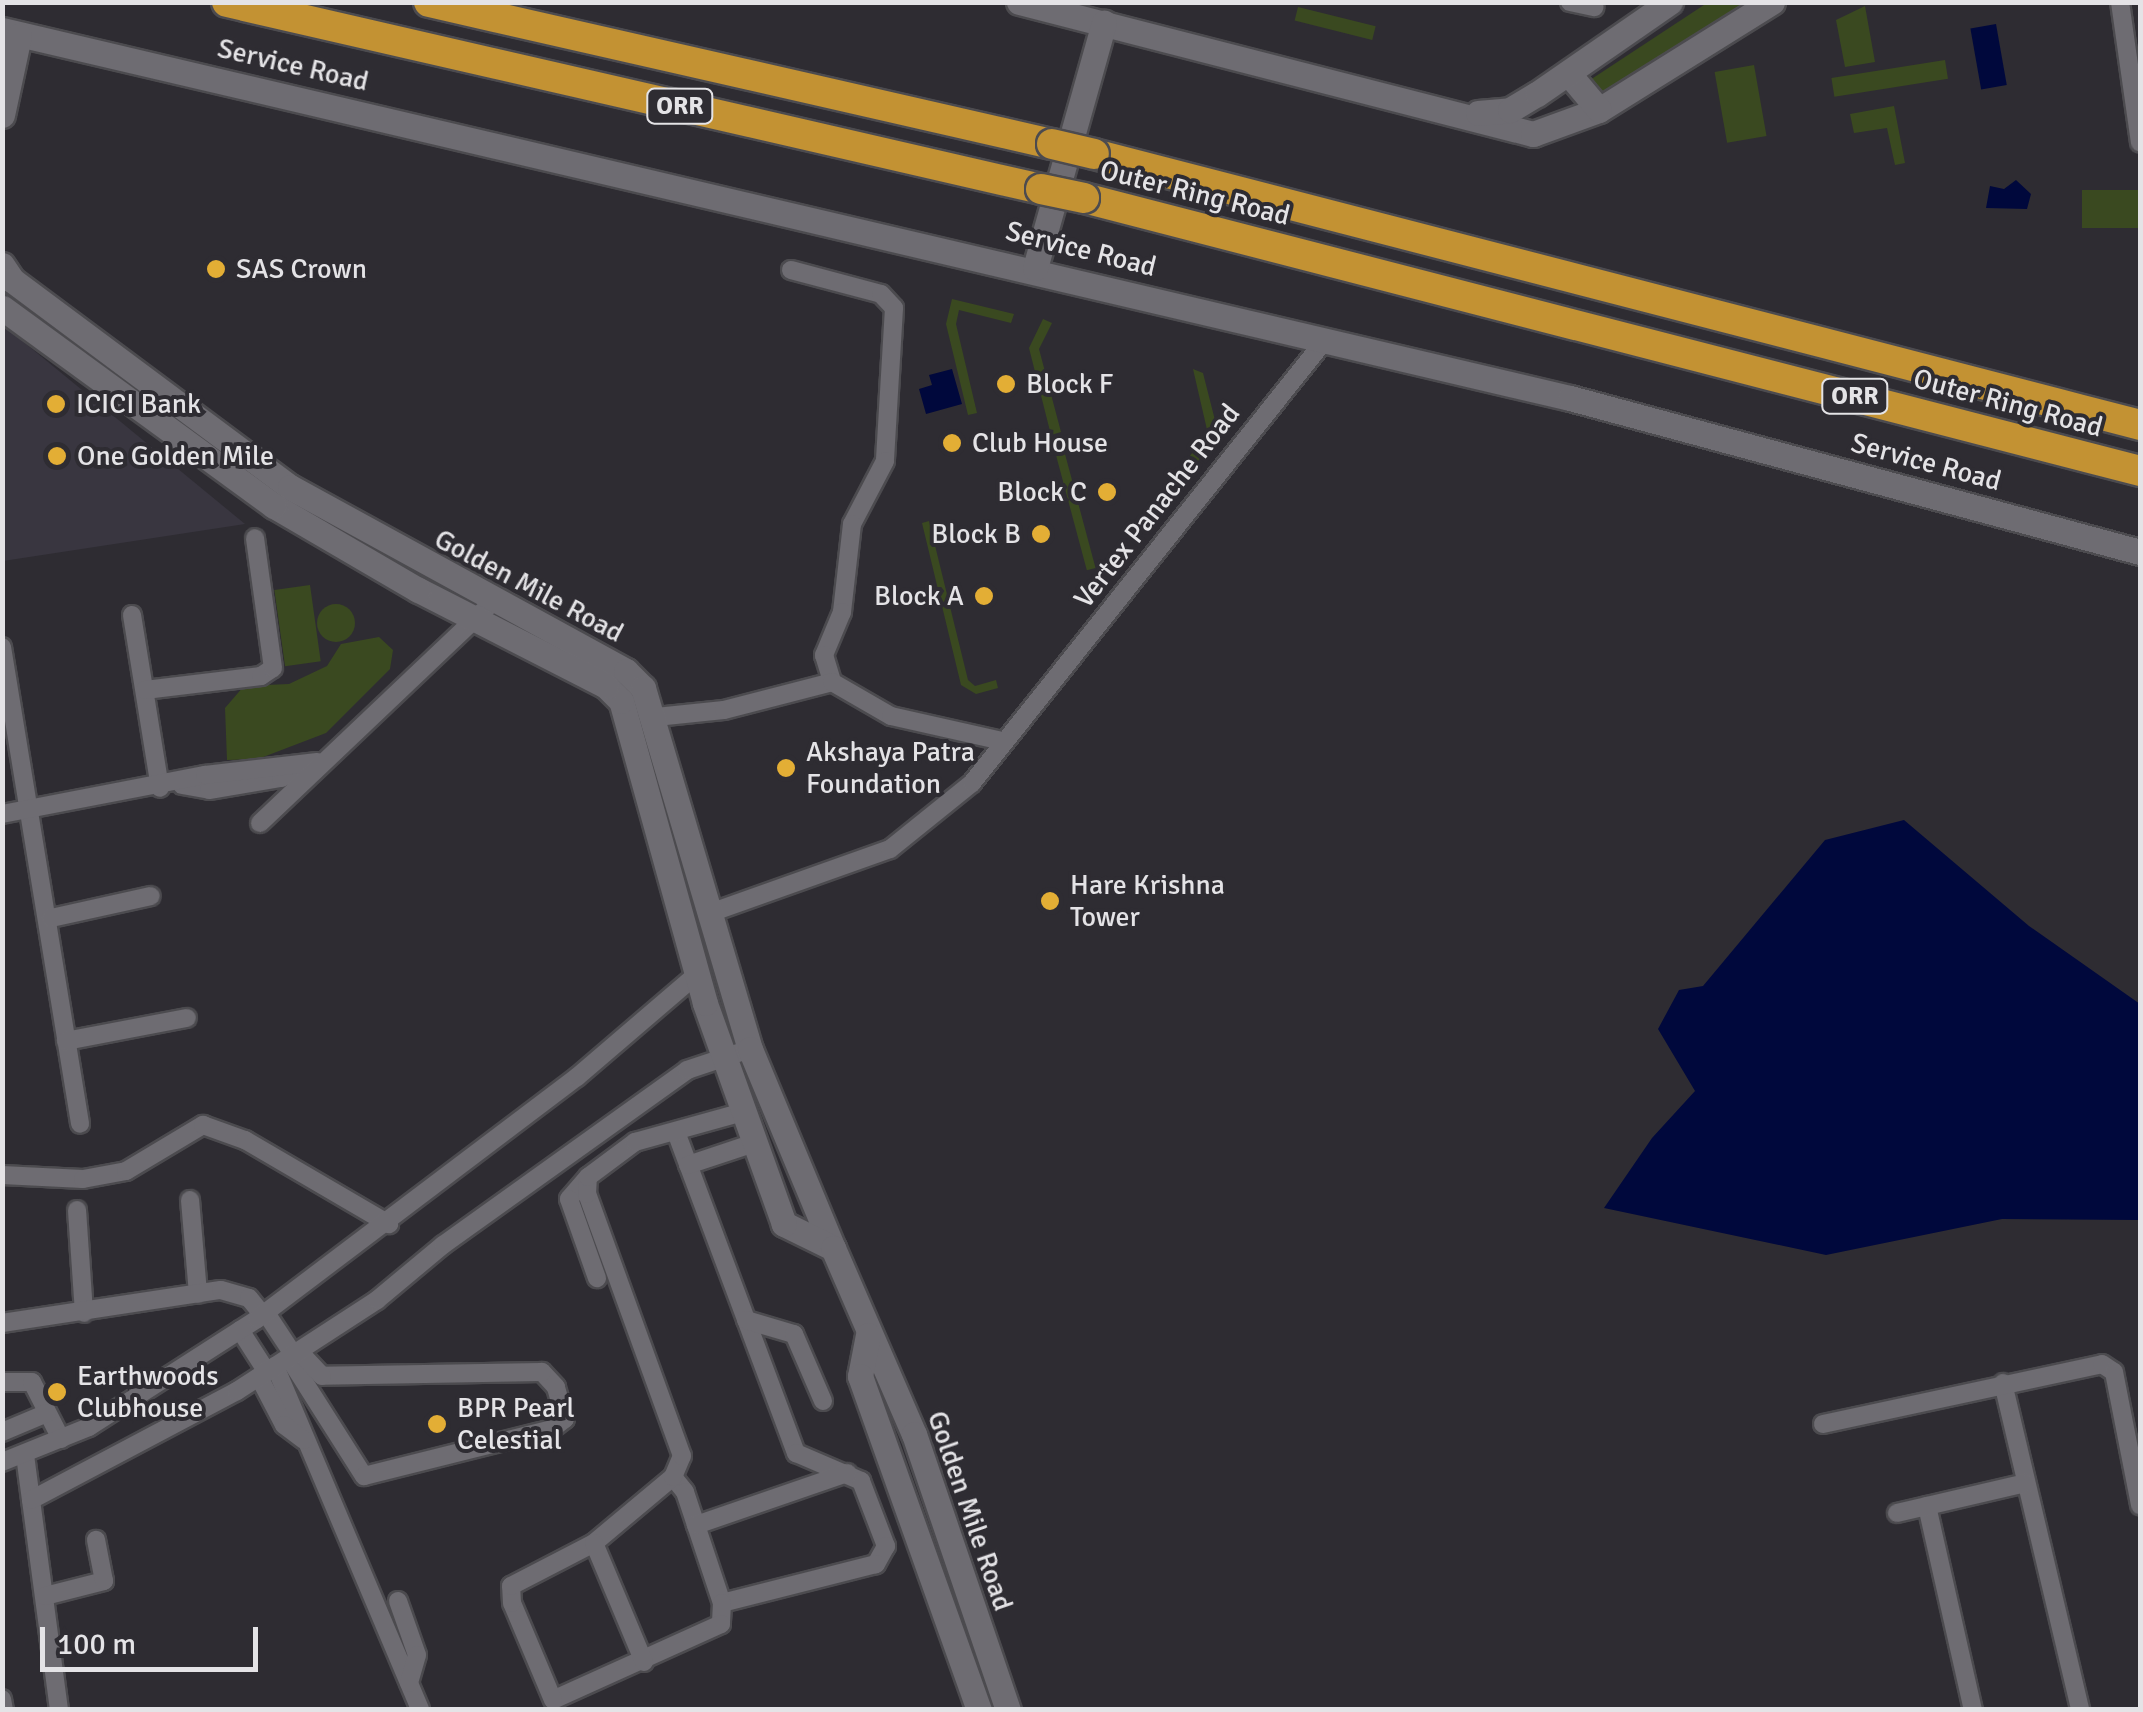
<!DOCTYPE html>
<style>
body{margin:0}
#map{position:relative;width:2143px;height:1712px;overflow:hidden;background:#2e2c32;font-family:Signika,sans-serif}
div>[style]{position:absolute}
.built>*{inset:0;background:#393640}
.green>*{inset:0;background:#3a4920;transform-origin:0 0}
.round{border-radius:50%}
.water>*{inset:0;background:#00083c;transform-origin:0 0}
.roads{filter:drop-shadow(2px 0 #4c4b4f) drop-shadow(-2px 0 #4c4b4f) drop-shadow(0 2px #4c4b4f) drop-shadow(0 -2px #4c4b4f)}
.street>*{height:18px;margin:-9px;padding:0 9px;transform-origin:9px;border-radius:9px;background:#6e6c72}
.secondary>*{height:25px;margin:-12.5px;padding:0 12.5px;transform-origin:12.5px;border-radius:12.5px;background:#6e6c72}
.highway>*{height:30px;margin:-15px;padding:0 15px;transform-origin:15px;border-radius:15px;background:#c39233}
.bridges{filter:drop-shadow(2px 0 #4c4b4f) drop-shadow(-2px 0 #4c4b4f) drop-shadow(0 2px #4c4b4f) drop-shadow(0 -2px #4c4b4f)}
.highway-bridge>*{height:30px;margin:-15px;padding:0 15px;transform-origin:15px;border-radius:15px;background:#c39233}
.dots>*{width:28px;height:28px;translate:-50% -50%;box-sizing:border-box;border:5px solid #2e2c32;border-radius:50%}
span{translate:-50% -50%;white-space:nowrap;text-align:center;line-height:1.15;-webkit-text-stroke:8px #2e2c32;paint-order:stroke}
.shield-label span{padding:2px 8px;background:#2e2c32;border:2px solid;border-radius:8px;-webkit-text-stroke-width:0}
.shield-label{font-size:25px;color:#e4e3e6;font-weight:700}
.street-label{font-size:28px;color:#e4e3e6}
.poi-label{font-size:28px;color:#e4e3e6}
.left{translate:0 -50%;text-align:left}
.right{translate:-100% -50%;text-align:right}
.frame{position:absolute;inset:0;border:5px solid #e4e3e6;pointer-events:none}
.scale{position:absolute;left:40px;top:1627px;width:218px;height:45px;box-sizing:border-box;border:5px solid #e4e3e6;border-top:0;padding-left:12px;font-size:30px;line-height:35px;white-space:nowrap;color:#e4e3e6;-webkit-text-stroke:8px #2e2c32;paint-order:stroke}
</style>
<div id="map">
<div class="built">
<div style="clip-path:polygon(3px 325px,245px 524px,3px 561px)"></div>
</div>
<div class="green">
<div style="clip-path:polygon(1707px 3px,1755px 3px,1597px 98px,1590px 80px)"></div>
<div style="clip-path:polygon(1865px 6px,1875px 62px,1845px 67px,1836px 20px)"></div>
<div style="left:1298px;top:7px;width:80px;height:14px;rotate:14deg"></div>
<div style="left:1945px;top:60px;width:19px;height:115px;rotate:81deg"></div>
<div style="left:1754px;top:65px;width:72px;height:40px;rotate:80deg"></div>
<div style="clip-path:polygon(1894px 106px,1905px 163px,1895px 165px,1887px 128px,1854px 133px,1850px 114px)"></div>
<div style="left:2140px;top:190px;width:38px;height:58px;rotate:90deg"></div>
<div style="clip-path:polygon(952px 299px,1014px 314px,1011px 323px,959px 310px,956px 324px,977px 413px,968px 415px,946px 324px)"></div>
<div style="clip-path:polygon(1043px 319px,1052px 323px,1039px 349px,1061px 432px,1051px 435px,1029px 348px)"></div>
<div style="clip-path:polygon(1193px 369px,1203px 373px,1219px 436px,1166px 499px,1164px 487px,1208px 434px)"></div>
<div style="left:1065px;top:454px;width:118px;height:9px;rotate:75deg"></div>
<div style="clip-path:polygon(929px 521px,968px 680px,975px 686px,996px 680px,998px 688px,976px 694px,961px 685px,922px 523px)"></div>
<div style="left:310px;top:585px;width:77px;height:36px;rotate:82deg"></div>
<div class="round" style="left:317px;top:604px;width:38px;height:38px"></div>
<div style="clip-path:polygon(379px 637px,393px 650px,390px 669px,326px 733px,258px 759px,227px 760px,225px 708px,244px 686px,289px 684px,327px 666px,341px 644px)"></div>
</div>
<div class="water">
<div style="left:1996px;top:24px;width:62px;height:26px;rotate:80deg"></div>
<div style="clip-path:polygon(2016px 180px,2031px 194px,2027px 209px,1986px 208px,1990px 186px,2004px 189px)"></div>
<div style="clip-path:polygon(952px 369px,962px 404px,926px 414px,919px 389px,932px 385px,929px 375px)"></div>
<div style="clip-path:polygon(1904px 820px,2029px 926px,2140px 1004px,2140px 1220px,2002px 1219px,1826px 1255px,1604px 1208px,1652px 1138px,1695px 1091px,1658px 1029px,1679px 990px,1703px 986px,1825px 840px)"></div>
</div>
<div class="roads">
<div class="street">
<div style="left:1570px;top:2px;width:25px;rotate:12deg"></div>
<div style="left:2120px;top:2px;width:142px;rotate:81.9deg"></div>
<div style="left:791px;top:270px;width:93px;rotate:14.9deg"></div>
<div style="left:881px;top:294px;width:19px;rotate:47deg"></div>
<div style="left:894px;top:308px;width:153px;rotate:93.4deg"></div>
<div style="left:885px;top:461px;width:71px;rotate:117.6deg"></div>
<div style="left:852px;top:524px;width:89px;rotate:96.5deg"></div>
<div style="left:842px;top:612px;width:47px;rotate:112.7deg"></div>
<div style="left:824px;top:655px;width:28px;rotate:73deg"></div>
<div style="left:132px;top:615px;width:175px;rotate:80.8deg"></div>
<div style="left:2px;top:647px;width:483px;rotate:80.7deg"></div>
<div style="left:145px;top:690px;width:117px;rotate:-6.9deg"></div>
<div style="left:261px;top:676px;width:14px;rotate:-34deg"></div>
<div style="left:273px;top:668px;width:131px;rotate:-97.9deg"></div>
<div style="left:656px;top:717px;width:68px;rotate:-5.9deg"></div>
<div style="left:724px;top:710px;width:112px;rotate:-14.5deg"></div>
<div style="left:832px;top:682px;width:68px;rotate:30deg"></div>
<div style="left:891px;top:716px;width:114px;rotate:12.7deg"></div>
<div style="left:182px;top:785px;width:27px;rotate:10deg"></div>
<div style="left:209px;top:790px;width:73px;rotate:-9.5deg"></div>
<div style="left:281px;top:778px;width:28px;rotate:-23deg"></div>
<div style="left:2px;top:814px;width:207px;rotate:-10.9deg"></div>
<div style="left:205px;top:775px;width:113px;rotate:-6.6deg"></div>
<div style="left:260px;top:823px;width:321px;rotate:-43.5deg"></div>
<div style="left:710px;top:913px;width:191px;rotate:-19.6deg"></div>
<div style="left:890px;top:849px;width:105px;rotate:-38.8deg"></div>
<div style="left:972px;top:783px;width:566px;rotate:-51.45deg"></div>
<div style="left:51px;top:918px;width:102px;rotate:-12.4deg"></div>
<div style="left:66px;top:1041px;width:123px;rotate:-10.8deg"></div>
<div style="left:676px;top:1132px;width:343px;rotate:69.5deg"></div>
<div style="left:796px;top:1453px;width:71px;rotate:23.3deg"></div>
<div style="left:861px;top:1481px;width:70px;rotate:69deg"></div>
<div style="left:886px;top:1546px;width:21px;rotate:119deg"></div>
<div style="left:876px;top:1564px;width:159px;rotate:165.8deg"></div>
<div style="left:688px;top:1165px;width:70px;rotate:-18.4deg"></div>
<div style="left:2px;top:1175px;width:81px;rotate:2.8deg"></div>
<div style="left:83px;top:1179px;width:44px;rotate:-10.5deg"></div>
<div style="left:126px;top:1171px;width:90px;rotate:-30.9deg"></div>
<div style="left:203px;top:1125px;width:45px;rotate:19.7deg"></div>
<div style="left:245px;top:1140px;width:167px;rotate:30.3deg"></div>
<div style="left:588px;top:1177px;width:29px;rotate:131deg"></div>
<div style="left:569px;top:1199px;width:84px;rotate:70.5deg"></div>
<div style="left:190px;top:1200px;width:94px;rotate:85.1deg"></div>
<div style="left:77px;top:1210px;width:103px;rotate:86.1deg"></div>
<div style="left:266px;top:1313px;width:49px;rotate:56.6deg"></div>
<div style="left:746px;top:1320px;width:50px;rotate:16.3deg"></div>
<div style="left:794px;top:1334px;width:73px;rotate:66.6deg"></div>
<div style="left:2px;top:1323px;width:221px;rotate:-8.6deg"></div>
<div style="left:221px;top:1290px;width:29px;rotate:16deg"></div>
<div style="left:249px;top:1298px;width:22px;rotate:51deg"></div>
<div style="left:240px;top:1330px;width:50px;rotate:57.3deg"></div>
<div style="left:289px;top:1358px;width:140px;rotate:57.6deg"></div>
<div style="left:364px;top:1476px;width:194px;rotate:-14deg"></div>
<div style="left:552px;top:1429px;width:16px;rotate:-38deg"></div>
<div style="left:565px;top:1419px;width:33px;rotate:-106deg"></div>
<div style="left:556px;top:1387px;width:21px;rotate:-133deg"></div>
<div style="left:542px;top:1372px;width:220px;rotate:179deg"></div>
<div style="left:322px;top:1376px;width:34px;rotate:-133deg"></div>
<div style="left:275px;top:1366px;width:373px;rotate:67.1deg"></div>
<div style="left:259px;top:1377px;width:54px;rotate:62.5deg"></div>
<div style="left:284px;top:1425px;width:25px;rotate:37deg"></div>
<div style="left:2px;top:1382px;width:30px"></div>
<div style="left:32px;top:1382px;width:64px;rotate:63deg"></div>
<div style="left:2003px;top:1383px;width:336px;rotate:76.7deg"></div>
<div style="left:1823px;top:1424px;width:285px;rotate:-12.1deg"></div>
<div style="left:2102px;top:1364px;width:14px;rotate:34deg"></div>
<div style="left:2114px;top:1372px;width:136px;rotate:78.9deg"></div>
<div style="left:2px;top:1432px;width:49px;rotate:-22.9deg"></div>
<div style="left:25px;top:1455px;width:257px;rotate:82.4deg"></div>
<div style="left:2px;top:1462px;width:94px;rotate:-21.9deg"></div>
<div style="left:89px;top:1427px;width:200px;rotate:-32.7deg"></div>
<div style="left:257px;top:1319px;width:401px;rotate:-37.1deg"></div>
<div style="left:577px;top:1077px;width:158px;rotate:-40.6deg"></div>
<div style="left:673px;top:1477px;width:19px;rotate:51deg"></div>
<div style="left:685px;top:1492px;width:117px;rotate:71.6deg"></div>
<div style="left:722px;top:1603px;width:21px;rotate:93deg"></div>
<div style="left:721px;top:1624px;width:184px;rotate:155.7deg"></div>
<div style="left:553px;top:1700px;width:105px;rotate:-112.9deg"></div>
<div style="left:512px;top:1603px;width:17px;rotate:-93deg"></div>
<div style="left:511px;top:1586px;width:93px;rotate:-27.4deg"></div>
<div style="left:594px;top:1543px;width:103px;rotate:-39.9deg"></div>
<div style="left:673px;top:1477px;width:23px;rotate:-67deg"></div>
<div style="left:682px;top:1456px;width:279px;rotate:-109.9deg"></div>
<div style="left:587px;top:1194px;width:17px;rotate:-87deg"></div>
<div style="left:588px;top:1177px;width:59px;rotate:-36.7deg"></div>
<div style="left:635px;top:1142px;width:112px;rotate:-15.5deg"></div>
<div style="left:31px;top:1500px;width:233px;rotate:-27.9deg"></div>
<div style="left:237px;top:1391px;width:167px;rotate:-33deg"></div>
<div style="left:377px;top:1300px;width:86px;rotate:-39.8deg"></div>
<div style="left:443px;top:1245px;width:300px;rotate:-35.6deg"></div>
<div style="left:687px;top:1070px;width:66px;rotate:-18.4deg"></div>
<div style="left:1927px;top:1506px;width:209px;rotate:77.3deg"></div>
<div style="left:1897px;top:1513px;width:132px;rotate:-13.1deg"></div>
<div style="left:696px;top:1525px;width:160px;rotate:-19deg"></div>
<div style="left:594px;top:1543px;width:129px;rotate:67.2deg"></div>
<div style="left:45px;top:1596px;width:61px;rotate:-14.3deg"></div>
<div style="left:104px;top:1581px;width:42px;rotate:-101deg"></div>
<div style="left:398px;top:1601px;width:57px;rotate:70.6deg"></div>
<div style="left:417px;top:1655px;width:29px;rotate:106deg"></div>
<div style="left:2px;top:1699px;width:11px;rotate:80deg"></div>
</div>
<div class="secondary">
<div style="left:1019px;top:2px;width:531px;rotate:14.4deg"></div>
<div style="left:1533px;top:134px;width:70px;rotate:-20deg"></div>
<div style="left:1599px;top:110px;width:204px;rotate:-32deg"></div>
<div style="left:2px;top:30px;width:1611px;rotate:13.21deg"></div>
<div style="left:1570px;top:398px;width:590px;rotate:15.12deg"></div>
<div style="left:1568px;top:73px;width:48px;rotate:50deg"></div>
<div style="left:1478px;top:113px;width:32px;rotate:-5deg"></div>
<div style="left:1510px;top:110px;width:31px;rotate:-31deg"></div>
<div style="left:1537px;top:94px;width:162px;rotate:-34.7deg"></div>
<div style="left:2px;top:115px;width:81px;rotate:-77.9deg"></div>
<div style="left:2px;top:265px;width:18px;rotate:56deg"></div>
<div style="left:12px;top:280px;width:347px;rotate:36.7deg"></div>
<div style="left:290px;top:487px;width:383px;rotate:28.7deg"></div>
<div style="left:626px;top:671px;width:24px;rotate:45deg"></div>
<div style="left:643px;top:688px;width:377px;rotate:73.5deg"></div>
<div style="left:750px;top:1049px;width:216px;rotate:67.4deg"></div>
<div style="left:833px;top:1248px;width:55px;rotate:-153.9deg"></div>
<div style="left:784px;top:1224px;width:235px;rotate:-109.7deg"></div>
<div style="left:705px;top:1003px;width:313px;rotate:-105.5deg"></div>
<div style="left:621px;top:701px;width:21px;rotate:-135deg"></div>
<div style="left:606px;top:686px;width:211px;rotate:-152.9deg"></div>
<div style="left:418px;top:590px;width:167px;rotate:-149.7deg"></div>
<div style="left:274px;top:506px;width:336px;rotate:-143.9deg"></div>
<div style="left:1035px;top:268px;width:255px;rotate:-74.3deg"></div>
<div style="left:833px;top:1248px;width:203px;rotate:66.5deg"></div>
<div style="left:914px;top:1434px;width:292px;rotate:71.2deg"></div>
<div style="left:868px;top:1335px;width:42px;rotate:101deg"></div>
<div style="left:860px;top:1376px;width:355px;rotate:70.4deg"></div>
</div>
<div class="highway">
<div style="left:227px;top:2px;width:835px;rotate:12.94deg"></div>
<div style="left:429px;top:2px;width:639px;rotate:12.84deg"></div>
<div style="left:1094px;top:154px;width:1081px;rotate:14.52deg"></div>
<div style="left:1084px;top:198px;width:1091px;rotate:14.49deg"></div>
</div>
</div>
<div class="bridges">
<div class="highway-bridge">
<div style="left:1052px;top:144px;width:43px;rotate:13.4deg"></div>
<div style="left:1041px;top:189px;width:44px;rotate:11.8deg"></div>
</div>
</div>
<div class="dots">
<div style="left:216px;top:269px;background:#e3ae35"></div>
<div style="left:1006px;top:384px;background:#e3ae35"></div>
<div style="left:56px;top:404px;background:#e3ae35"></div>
<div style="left:952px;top:443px;background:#e3ae35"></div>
<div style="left:57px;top:456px;background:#e3ae35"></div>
<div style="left:1107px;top:492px;background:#e3ae35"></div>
<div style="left:1041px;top:534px;background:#e3ae35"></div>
<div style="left:984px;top:596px;background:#e3ae35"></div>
<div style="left:786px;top:768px;background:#e3ae35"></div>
<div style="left:1050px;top:901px;background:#e3ae35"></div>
<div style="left:57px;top:1392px;background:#e3ae35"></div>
<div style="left:437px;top:1424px;background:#e3ae35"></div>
</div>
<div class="shield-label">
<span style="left:680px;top:106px">ORR</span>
<span style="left:1855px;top:396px">ORR</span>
</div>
<div class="street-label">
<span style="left:293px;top:65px;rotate:13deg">Service Road</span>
<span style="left:1195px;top:193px;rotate:14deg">Outer Ring Road</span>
<span style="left:1081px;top:249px;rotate:14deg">Service Road</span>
<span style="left:2008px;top:403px;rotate:15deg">Outer Ring Road</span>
<span style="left:1926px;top:462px;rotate:15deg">Service Road</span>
<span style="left:1157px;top:506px;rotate:-52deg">Vertex Panache Road</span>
<span style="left:529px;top:586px;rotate:28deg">Golden Mile Road</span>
<span style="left:970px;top:1511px;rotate:71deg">Golden Mile Road</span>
</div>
<div class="poi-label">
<span class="left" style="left:236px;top:269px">SAS Crown</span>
<span class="left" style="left:1026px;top:384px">Block F</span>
<span class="left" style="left:76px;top:404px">ICICI Bank</span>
<span class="left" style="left:972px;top:443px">Club House</span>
<span class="left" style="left:77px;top:456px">One Golden Mile</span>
<span class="right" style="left:1087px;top:492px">Block C</span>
<span class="right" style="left:1021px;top:534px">Block B</span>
<span class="right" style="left:964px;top:596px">Block A</span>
<span class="left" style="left:806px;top:768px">Akshaya Patra<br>Foundation</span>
<span class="left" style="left:1070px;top:901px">Hare Krishna<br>Tower</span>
<span class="left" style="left:77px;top:1392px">Earthwoods<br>Clubhouse</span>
<span class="left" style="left:457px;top:1424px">BPR Pearl<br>Celestial</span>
</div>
<div class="frame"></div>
<div class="scale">100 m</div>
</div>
